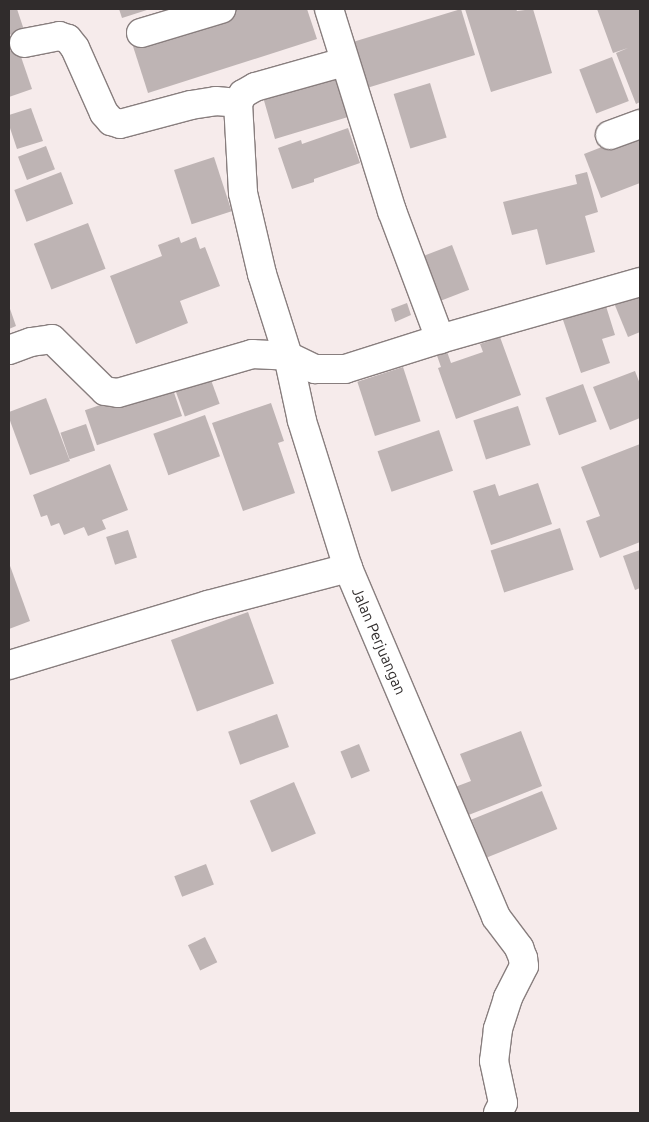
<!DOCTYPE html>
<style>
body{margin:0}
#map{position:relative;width:649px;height:1122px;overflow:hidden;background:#f6ebeb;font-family:Ubuntu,sans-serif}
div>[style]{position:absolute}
.building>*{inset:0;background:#beb4b4;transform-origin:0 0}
.roads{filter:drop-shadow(1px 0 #887e7e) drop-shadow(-1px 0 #887e7e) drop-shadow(0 1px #887e7e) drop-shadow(0 -1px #887e7e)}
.minor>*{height:28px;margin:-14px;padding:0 14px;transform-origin:14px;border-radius:14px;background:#fff}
span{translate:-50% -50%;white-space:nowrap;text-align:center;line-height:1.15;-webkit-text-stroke:4.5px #fff;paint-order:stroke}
.street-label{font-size:15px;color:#302c2c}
.frame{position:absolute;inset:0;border:10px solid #302c2c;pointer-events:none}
</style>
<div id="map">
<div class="building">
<div style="clip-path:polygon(9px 9px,17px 9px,24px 30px,9px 35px)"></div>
<div style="clip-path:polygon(119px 9px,150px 9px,122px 18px)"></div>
<div style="clip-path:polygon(228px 9px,307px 9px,317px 39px,148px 93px,131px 40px)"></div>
<div style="left:461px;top:9px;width:48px;height:120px;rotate:73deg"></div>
<div style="clip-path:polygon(465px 9px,516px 9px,517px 11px,533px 9px,552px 73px,491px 92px)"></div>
<div style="clip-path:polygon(597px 9px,640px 9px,640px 102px,636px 104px,616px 53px,628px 48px,613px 53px)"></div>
<div style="clip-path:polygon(18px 48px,32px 89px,9px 97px,9px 51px)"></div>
<div style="left:612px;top:57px;width:47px;height:35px;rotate:69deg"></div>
<div style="clip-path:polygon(314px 74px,317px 85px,336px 79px,348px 117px,275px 139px,261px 90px)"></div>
<div style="left:430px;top:83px;width:57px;height:38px;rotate:73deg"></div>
<div style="clip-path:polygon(31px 108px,43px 141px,17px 149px,9px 125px,9px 115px)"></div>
<div style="clip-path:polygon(348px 128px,360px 163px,314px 179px,314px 182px,292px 189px,278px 148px,301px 140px,302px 144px)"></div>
<div style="clip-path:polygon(640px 132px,640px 183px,601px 198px,584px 154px)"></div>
<div style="left:46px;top:146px;width:25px;height:30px;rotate:69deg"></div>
<div style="left:214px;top:157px;width:57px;height:42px;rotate:72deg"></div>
<div style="left:61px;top:172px;width:34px;height:50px;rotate:69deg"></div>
<div style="clip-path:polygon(587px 172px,598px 212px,585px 216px,595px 252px,546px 265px,537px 229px,512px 235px,503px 202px,577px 184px,575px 175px)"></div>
<div style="left:88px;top:223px;width:49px;height:58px;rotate:69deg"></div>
<div style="clip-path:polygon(179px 237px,181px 243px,196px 237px,200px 249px,205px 247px,220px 286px,180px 301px,188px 323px,136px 344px,110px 276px,162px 256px,158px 245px)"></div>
<div style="left:452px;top:245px;width:48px;height:43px;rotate:69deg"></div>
<div style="clip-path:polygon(640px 293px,640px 332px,628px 337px,614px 303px)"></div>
<div style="clip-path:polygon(407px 303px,411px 315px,395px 322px,391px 309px)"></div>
<div style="clip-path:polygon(605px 303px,615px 335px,602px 339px,610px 363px,581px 373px,562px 317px)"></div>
<div style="clip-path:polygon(9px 306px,16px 326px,9px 329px)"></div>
<div style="clip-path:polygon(500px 337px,521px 395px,456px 419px,438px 368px,441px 367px,434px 347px,444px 343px,451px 363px,483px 352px,480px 344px)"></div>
<div style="left:403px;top:367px;width:57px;height:48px;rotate:72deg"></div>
<div style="left:207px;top:369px;width:37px;height:37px;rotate:70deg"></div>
<div style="clip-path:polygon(635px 371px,640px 384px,640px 418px,610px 430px,593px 387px)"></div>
<div style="left:170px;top:381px;width:37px;height:90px;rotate:71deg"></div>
<div style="left:583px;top:384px;width:40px;height:40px;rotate:70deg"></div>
<div style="clip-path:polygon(46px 398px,70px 461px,30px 475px,9px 418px,9px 412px)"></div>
<div style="clip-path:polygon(271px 403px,284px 441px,278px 443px,295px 493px,243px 511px,212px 423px)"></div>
<div style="left:518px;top:406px;width:41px;height:47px;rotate:72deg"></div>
<div style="left:205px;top:415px;width:44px;height:55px;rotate:70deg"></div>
<div style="left:86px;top:424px;width:28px;height:27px;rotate:71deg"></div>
<div style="left:439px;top:430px;width:43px;height:65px;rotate:71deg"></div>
<div style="clip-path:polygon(640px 444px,640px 542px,600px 558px,586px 521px,600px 516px,581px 467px)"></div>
<div style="clip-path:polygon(110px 464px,128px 510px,102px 520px,106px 529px,88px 536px,84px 527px,64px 535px,59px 523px,51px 526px,47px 515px,41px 517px,33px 495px)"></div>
<div style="clip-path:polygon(538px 483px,552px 524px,491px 545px,473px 491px,495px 484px,499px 496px)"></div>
<div style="left:560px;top:528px;width:44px;height:73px;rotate:72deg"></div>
<div style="left:128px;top:530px;width:29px;height:23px;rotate:72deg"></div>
<div style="clip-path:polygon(640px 550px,640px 588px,635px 590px,623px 556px)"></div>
<div style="clip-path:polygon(9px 563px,30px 621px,9px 629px)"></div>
<div style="left:248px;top:612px;width:76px;height:82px;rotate:70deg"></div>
<div style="left:277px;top:714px;width:35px;height:52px;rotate:70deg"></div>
<div style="clip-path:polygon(521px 731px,542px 786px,466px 816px,455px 787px,471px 781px,460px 754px)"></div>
<div style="left:359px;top:744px;width:29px;height:20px;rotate:68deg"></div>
<div style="left:294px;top:782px;width:56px;height:48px;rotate:67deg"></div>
<div style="left:542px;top:791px;width:41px;height:76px;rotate:68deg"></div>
<div style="left:206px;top:864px;width:22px;height:34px;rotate:69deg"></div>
<div style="left:205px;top:937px;width:28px;height:19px;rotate:64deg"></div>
</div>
<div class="roads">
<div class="minor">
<div style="left:329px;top:9px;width:212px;rotate:72.7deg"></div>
<div style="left:392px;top:211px;width:137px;rotate:69.4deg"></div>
<div style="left:141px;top:33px;width:84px;rotate:-16.7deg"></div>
<div style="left:24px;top:43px;width:36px;rotate:-11deg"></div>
<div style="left:59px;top:36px;width:9px;rotate:18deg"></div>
<div style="left:68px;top:39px;width:11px;rotate:52deg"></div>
<div style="left:75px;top:48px;width:71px;rotate:66deg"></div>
<div style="left:104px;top:113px;width:11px;rotate:49deg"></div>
<div style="left:111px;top:121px;width:9px;rotate:18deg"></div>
<div style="left:120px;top:124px;width:73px;rotate:-15deg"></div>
<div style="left:191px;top:105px;width:25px;rotate:-9deg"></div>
<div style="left:216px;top:101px;width:22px;rotate:5deg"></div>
<div style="left:344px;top:62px;width:92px;rotate:164.3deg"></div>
<div style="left:255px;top:87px;width:14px;rotate:150deg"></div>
<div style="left:243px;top:94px;width:10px;rotate:119deg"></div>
<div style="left:238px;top:103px;width:90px;rotate:86.8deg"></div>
<div style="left:243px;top:193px;width:83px;rotate:76.8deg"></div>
<div style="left:262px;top:274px;width:86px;rotate:72.4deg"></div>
<div style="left:288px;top:356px;width:66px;rotate:77.8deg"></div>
<div style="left:302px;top:421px;width:154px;rotate:72.6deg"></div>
<div style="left:348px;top:568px;width:379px;rotate:67deg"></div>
<div style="left:496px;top:917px;width:39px;rotate:53deg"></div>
<div style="left:519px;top:948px;width:11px;rotate:68deg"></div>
<div style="left:523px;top:958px;width:8px;rotate:83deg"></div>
<div style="left:524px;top:966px;width:36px;rotate:117deg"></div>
<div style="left:508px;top:998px;width:33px;rotate:108deg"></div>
<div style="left:498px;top:1029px;width:32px;rotate:97deg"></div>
<div style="left:494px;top:1061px;width:43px;rotate:77.9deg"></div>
<div style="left:503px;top:1103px;width:11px;rotate:117deg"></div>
<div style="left:610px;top:135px;width:32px;rotate:-20deg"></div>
<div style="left:9px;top:350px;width:23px;rotate:-20deg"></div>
<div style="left:31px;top:342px;width:21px;rotate:-8deg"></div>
<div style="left:52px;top:339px;width:74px;rotate:44.5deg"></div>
<div style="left:105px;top:391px;width:13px;rotate:9deg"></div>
<div style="left:118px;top:393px;width:140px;rotate:-16.2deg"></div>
<div style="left:252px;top:354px;width:36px;rotate:3deg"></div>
<div style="left:288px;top:356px;width:30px;rotate:26deg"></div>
<div style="left:315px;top:369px;width:30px"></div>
<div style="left:345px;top:369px;width:100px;rotate:-17.5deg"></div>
<div style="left:440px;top:339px;width:208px;rotate:-15.9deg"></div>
<div style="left:9px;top:665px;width:208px;rotate:-16.8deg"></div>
<div style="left:208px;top:605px;width:145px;rotate:-14.8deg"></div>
</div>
</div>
<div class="street-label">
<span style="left:379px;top:641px;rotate:67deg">Jalan Perjuangan</span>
</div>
<div class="frame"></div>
</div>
